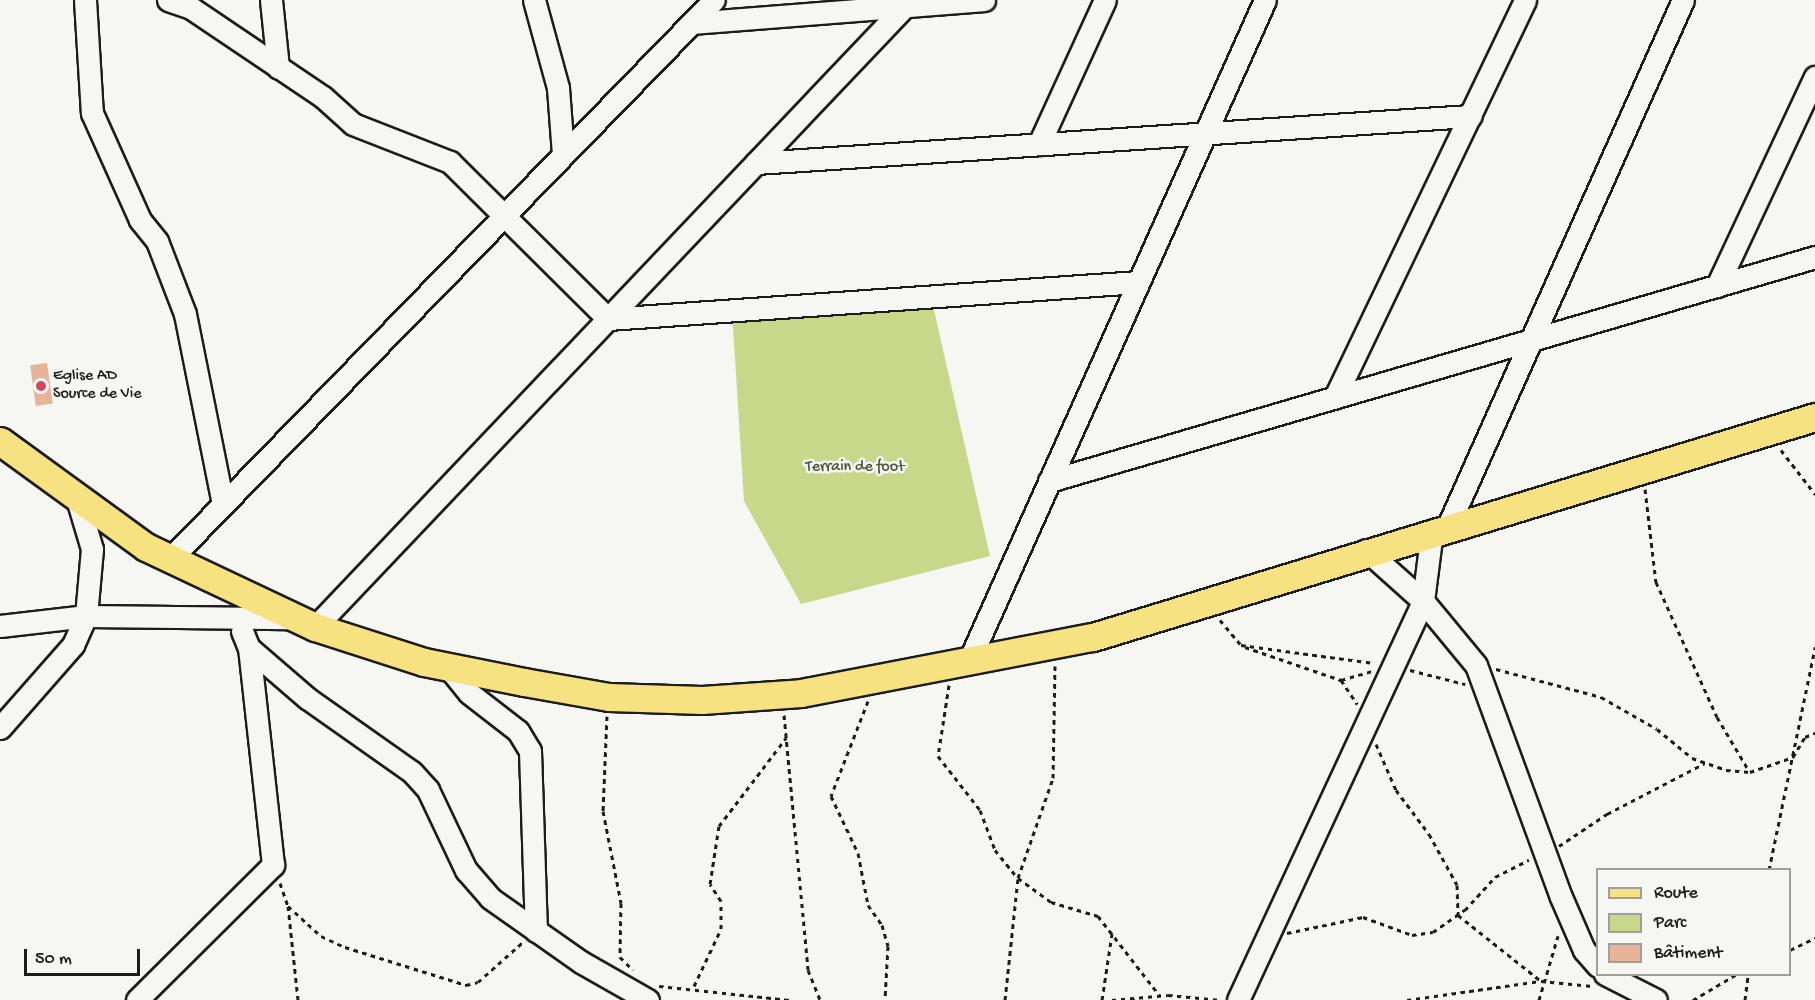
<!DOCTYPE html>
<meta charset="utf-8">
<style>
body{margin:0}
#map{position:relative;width:1815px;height:1000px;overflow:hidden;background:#f6f6f2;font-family:"Gochi Hand",sans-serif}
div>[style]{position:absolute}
.green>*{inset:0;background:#c9d78a}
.building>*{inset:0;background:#e6b498;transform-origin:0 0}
.path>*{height:3px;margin-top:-1.5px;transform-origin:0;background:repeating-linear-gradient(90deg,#1c1c1c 0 4.5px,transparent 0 9px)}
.roads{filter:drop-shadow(2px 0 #1c1c1c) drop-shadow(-2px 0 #1c1c1c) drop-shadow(0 2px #1c1c1c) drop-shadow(0 -2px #1c1c1c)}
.minor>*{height:21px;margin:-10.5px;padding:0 10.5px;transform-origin:10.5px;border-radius:10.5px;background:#f6f6f2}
.major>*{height:27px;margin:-13.5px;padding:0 13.5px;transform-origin:13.5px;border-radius:13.5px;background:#f7e281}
.dots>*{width:16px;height:16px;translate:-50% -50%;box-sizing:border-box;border:3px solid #f6f6f2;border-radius:50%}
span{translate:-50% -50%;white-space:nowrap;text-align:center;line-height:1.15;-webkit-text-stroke:5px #f6f6f2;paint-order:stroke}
.poi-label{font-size:16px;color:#1c1c1c}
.left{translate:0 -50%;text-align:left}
.park-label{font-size:16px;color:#50543d}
.legend{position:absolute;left:1596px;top:868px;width:195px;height:108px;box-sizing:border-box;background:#f6f6f2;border:2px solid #9f9f9c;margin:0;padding:8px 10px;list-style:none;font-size:18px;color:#1c1c1c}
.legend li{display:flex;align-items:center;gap:12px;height:30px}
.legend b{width:30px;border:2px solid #9f9f9c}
.scale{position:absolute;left:24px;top:949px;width:116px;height:27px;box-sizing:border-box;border:3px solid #1c1c1c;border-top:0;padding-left:8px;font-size:18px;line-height:21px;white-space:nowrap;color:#1c1c1c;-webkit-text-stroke:4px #f6f6f2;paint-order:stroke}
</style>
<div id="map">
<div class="green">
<div style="clip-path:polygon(931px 297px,990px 556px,801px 604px,744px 501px,732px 311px)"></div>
</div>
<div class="building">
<div style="left:47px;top:363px;width:41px;height:17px;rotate:82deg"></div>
</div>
<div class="path">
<div style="left:1781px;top:450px;width:56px;rotate:52.3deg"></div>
<div style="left:1645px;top:489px;width:94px;rotate:83.3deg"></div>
<div style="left:1656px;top:582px;width:148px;rotate:65.7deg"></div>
<div style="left:1717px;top:717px;width:63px;rotate:59.3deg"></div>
<div style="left:1220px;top:620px;width:33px;rotate:50deg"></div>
<div style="left:1241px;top:645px;width:134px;rotate:7.7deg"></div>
<div style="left:1245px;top:647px;width:102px;rotate:19deg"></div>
<div style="left:1341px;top:680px;width:32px;rotate:-16deg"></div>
<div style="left:1496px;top:669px;width:109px;rotate:14.9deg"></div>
<div style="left:1601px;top:697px;width:64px;rotate:29.7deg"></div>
<div style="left:1657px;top:729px;width:45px;rotate:39.6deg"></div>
<div style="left:1692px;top:758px;width:36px;rotate:19deg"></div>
<div style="left:1726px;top:770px;width:24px;rotate:5deg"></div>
<div style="left:1750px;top:772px;width:46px;rotate:-19.2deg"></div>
<div style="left:1793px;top:757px;width:23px;rotate:-59deg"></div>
<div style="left:1805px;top:737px;width:11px;rotate:-22deg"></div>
<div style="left:1410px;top:670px;width:57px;rotate:14.3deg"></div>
<div style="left:1341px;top:680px;width:29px;rotate:56deg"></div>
<div style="left:949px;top:685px;width:72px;rotate:98.8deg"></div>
<div style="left:938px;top:756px;width:68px;rotate:52.1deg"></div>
<div style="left:980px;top:810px;width:43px;rotate:69.4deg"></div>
<div style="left:995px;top:850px;width:36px;rotate:51deg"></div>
<div style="left:1018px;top:878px;width:41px;rotate:36deg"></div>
<div style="left:1051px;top:902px;width:49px;rotate:16.6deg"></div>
<div style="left:1098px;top:916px;width:101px;rotate:52.2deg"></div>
<div style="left:868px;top:701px;width:102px;rotate:111.3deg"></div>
<div style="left:831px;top:796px;width:63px;rotate:64.7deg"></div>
<div style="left:858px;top:853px;width:53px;rotate:79.1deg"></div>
<div style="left:868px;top:905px;width:24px;rotate:55deg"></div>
<div style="left:882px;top:925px;width:22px;rotate:74deg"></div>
<div style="left:888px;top:946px;width:54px;rotate:93.2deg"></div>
<div style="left:784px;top:715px;width:256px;rotate:84.6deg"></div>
<div style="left:808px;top:970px;width:32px;rotate:68deg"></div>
<div style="left:607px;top:716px;width:95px;rotate:92.4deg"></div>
<div style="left:603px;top:811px;width:94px;rotate:78.9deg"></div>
<div style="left:621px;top:903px;width:54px;rotate:91.1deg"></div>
<div style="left:620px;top:957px;width:18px;rotate:45deg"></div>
<div style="left:1376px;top:744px;width:50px;rotate:66.5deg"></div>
<div style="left:1396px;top:790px;width:55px;rotate:53.1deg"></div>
<div style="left:1429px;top:834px;width:58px;rotate:61.2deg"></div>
<div style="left:1457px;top:885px;width:30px;rotate:88deg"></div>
<div style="left:1458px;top:915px;width:106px;rotate:38.5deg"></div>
<div style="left:1559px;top:846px;width:58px;rotate:-33.7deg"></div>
<div style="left:1607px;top:814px;width:110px;rotate:-27.5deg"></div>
<div style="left:1769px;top:870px;width:228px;rotate:-78.3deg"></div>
<div style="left:280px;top:883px;width:24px;rotate:71deg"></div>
<div style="left:288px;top:906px;width:95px;rotate:83.9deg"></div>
<div style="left:288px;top:906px;width:45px;rotate:42.3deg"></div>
<div style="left:321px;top:936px;width:26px;rotate:25deg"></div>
<div style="left:345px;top:947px;width:127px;rotate:17.4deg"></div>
<div style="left:466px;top:985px;width:12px;rotate:-14deg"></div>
<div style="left:478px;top:982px;width:60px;rotate:-41.6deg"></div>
<div style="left:1287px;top:933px;width:78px;rotate:-11.9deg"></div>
<div style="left:1363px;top:917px;width:52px;rotate:20.2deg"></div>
<div style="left:1412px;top:935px;width:21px;rotate:-8deg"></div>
<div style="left:1433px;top:932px;width:39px;rotate:-35deg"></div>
<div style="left:1465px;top:910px;width:45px;rotate:-47.7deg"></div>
<div style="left:1495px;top:877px;width:38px;rotate:-27deg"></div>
<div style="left:1790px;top:950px;width:28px;rotate:-26deg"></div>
<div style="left:659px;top:986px;width:133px;rotate:6.1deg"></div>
<div style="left:694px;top:986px;width:63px;rotate:-64.7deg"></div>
<div style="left:721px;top:929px;width:28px;rotate:-90deg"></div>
<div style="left:721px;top:901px;width:20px;rotate:-123deg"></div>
<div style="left:710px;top:884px;width:59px;rotate:-81.2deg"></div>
<div style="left:719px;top:826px;width:111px;rotate:-52.7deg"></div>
<div style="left:1005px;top:1000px;width:123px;rotate:-83.9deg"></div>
<div style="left:1018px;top:878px;width:106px;rotate:-70.7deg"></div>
<div style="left:1053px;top:778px;width:112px;rotate:-89deg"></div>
<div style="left:1102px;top:1000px;width:67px;rotate:-81.4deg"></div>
<div style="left:1112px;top:1000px;width:56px;rotate:-5.1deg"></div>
<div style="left:1168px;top:995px;width:53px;rotate:5.4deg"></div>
<div style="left:1407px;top:1000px;width:135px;rotate:-8.1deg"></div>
<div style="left:1541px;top:981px;width:51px;rotate:5.6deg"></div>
<div style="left:1539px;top:1000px;width:67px;rotate:-73.5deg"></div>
<div style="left:1693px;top:1000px;width:51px;rotate:-30.6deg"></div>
<div style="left:1745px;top:1000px;width:26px;rotate:-83deg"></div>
</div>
<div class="roads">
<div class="minor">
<div style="left:85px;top:0;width:113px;rotate:86.5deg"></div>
<div style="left:92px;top:113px;width:117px;rotate:65.8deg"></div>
<div style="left:140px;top:220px;width:27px;rotate:51deg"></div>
<div style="left:157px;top:241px;width:78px;rotate:69deg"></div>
<div style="left:185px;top:314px;width:194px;rotate:78.7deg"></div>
<div style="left:168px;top:0;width:24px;rotate:19deg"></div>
<div style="left:191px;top:8px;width:159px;rotate:34deg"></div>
<div style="left:323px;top:97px;width:40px;rotate:42deg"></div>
<div style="left:353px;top:124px;width:104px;rotate:21.4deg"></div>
<div style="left:450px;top:162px;width:223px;rotate:44.8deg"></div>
<div style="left:608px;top:319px;width:531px;rotate:-3.99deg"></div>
<div style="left:271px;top:0;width:68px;rotate:84.1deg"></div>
<div style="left:534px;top:0;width:91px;rotate:74.7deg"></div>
<div style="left:558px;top:88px;width:67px;rotate:85.7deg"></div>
<div style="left:692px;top:23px;width:293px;rotate:-4.5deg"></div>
<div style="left:1039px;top:144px;width:158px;rotate:-65.4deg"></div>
<div style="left:756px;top:163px;width:716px;rotate:-3.77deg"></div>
<div style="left:1717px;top:286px;width:231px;rotate:-64.9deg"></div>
<div style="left:1335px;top:397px;width:440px;rotate:-64.4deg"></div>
<div style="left:1049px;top:481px;width:798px;rotate:-16.3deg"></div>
<div style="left:1448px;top:526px;width:576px;rotate:-65.93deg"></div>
<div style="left:1366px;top:550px;width:76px;rotate:41.8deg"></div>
<div style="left:1423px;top:601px;width:83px;rotate:50.4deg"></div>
<div style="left:1476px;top:665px;width:247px;rotate:69.9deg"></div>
<div style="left:1561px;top:897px;width:58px;rotate:66.5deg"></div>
<div style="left:1584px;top:950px;width:21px;rotate:49deg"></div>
<div style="left:169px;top:560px;width:781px;rotate:-45.78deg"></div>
<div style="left:0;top:626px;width:87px;rotate:-6.6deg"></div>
<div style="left:86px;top:616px;width:204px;rotate:0.6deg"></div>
<div style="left:315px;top:627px;width:857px;rotate:-46.47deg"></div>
<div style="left:905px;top:6px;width:13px;rotate:-151deg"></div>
<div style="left:242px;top:631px;width:18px;rotate:68deg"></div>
<div style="left:249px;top:648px;width:77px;rotate:40.8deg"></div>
<div style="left:307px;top:698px;width:128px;rotate:35.2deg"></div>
<div style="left:412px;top:772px;width:24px;rotate:48deg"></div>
<div style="left:428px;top:790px;width:89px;rotate:64.6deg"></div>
<div style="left:466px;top:870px;width:37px;rotate:49deg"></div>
<div style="left:490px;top:898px;width:111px;rotate:35.1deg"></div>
<div style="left:581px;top:962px;width:77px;rotate:29.6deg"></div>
<div style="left:968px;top:663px;width:726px;rotate:-65.87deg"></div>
<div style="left:448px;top:667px;width:33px;rotate:51deg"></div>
<div style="left:469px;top:693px;width:62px;rotate:37.8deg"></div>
<div style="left:518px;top:731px;width:23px;rotate:59deg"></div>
<div style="left:530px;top:751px;width:180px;rotate:88.1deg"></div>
<div style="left:0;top:728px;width:111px;rotate:-48.7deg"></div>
<div style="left:73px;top:645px;width:32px;rotate:-66deg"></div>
<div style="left:86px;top:616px;width:67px;rotate:-84.9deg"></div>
<div style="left:92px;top:549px;width:49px;rotate:-106.6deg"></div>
<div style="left:1605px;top:974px;width:57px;rotate:27deg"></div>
<div style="left:137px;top:1000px;width:192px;rotate:-44.8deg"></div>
<div style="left:273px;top:865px;width:218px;rotate:-96.3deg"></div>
<div style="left:1238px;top:1000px;width:440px;rotate:-65.1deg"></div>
<div style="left:1423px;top:601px;width:71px;rotate:-82.7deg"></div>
</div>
<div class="major">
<div style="left:0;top:441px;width:180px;rotate:36deg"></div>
<div style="left:146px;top:547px;width:187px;rotate:25.3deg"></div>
<div style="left:315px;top:627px;width:114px;rotate:17.8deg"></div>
<div style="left:424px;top:662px;width:102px;rotate:11.3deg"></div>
<div style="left:524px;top:682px;width:86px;rotate:10deg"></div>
<div style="left:609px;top:697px;width:93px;rotate:1.8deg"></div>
<div style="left:702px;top:700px;width:99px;rotate:-4deg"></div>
<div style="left:801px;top:693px;width:297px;rotate:-10.9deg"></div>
<div style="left:1093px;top:637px;width:755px;rotate:-16.95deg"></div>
</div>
</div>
<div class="dots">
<div style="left:41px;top:386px;background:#d1495b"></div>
</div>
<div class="poi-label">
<span class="left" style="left:53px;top:386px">Eglise AD<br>Source de Vie</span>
</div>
<div class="park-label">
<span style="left:855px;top:468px">Terrain de foot</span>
</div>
<ul class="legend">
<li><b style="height:8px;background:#f7e281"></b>Route</li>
<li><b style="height:16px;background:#c9d78a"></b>Parc</li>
<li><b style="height:16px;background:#e6b498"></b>Bâtiment</li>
</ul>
<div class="scale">50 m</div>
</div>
